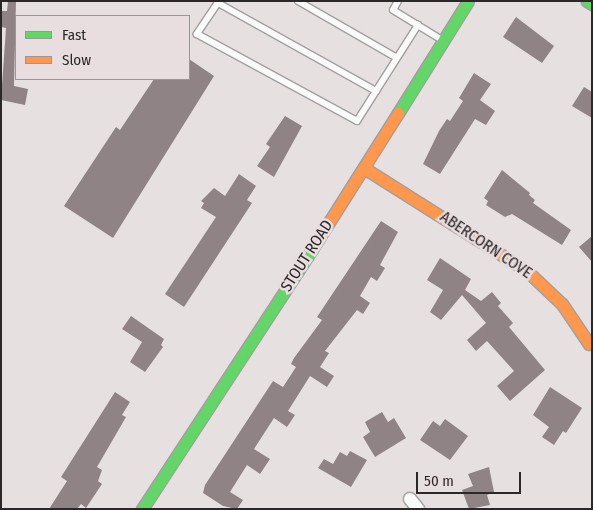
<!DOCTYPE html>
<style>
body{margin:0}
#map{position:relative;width:593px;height:510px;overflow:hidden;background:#e6e0e1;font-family:"Fira Sans Condensed",sans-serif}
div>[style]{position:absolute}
.building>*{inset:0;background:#8f8385}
.roads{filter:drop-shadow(1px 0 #a39f9f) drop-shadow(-1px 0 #a39f9f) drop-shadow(0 1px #a39f9f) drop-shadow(0 -1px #a39f9f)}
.lane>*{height:6px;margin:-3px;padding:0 3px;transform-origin:3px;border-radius:3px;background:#fbfafa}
.street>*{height:12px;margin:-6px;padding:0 6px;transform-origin:6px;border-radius:6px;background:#fbfafa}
.fast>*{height:11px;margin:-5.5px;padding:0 5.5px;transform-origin:5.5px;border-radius:5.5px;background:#63d668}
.slow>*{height:11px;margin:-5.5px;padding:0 5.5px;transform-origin:5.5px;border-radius:5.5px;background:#ff974d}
span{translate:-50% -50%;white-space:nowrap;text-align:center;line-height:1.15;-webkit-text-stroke:5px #e8dedf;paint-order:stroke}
.street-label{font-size:16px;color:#2c2829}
.frame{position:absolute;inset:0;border:2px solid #2c2829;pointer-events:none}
.legend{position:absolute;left:15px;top:15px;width:175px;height:65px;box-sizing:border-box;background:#e8dedf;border:1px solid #9d9596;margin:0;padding:6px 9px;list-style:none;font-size:15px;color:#2c2829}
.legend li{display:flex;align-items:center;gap:10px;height:25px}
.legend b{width:25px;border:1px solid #9d9596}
.scale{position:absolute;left:416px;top:472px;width:105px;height:22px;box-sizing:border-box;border:2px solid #2c2829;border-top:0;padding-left:6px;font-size:15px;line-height:18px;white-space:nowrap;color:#2c2829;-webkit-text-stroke:4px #e8dedf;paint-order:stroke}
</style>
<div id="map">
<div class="building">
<div style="clip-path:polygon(8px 1px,16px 1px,14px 86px,28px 89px,25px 105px,1px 100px,6px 28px,1px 27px,1px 11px,7px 11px)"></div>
<div style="clip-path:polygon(516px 17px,554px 46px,542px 63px,503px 37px)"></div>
<div style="clip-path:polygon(189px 59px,214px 76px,113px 238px,64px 206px,116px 127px,120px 130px,154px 79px,189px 79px)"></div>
<div style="clip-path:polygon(474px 73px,491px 84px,480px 100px,495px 111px,486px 125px,475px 119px,440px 174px,423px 164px,439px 131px,447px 119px,450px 121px,463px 101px,459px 98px)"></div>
<div style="clip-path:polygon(584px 87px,592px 92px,592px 118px,572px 106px)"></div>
<div style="clip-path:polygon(285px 116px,302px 126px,274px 177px,257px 166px,270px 147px,266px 144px)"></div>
<div style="clip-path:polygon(502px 170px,530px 193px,529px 195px,535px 200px,533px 203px,571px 230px,562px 245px,512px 214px,505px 217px,486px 205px,488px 201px,484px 198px)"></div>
<div style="clip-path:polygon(239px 174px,256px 186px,247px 200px,252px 203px,184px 307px,165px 294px,216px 217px,201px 208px,204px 203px,201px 201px,214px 188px,225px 196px)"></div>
<div style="clip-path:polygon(381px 221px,398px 232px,380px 265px,385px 268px,377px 281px,371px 277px,360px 296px,370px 303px,363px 314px,357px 310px,325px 351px,329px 353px,320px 367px,334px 376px,327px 387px,310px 376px,288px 411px,295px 415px,287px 427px,274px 418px,254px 449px,270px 459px,260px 474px,247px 465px,230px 492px,243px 500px,237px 509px,223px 506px,203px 493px,205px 485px,273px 381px,283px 387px,296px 367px,291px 364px,294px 358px,322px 320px,317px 317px)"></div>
<div style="clip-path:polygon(592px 236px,592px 262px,579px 247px)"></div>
<div style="clip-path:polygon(440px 258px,471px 279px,465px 290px,481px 301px,492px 292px,501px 303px,498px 306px,513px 323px,509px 327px,545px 370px,510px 401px,497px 386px,514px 371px,487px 341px,476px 351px,467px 340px,486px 323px,462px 295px,441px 320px,430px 312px,443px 290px,427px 280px)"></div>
<div style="clip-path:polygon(131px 316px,164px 339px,161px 345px,163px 347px,145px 372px,130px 362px,142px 342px,122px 329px)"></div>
<div style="clip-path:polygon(550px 387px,582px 408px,566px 433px,563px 431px,554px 445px,542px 437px,549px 427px,533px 415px)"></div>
<div style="clip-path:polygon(115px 392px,130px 402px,122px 415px,126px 417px,97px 467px,102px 470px,98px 481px,102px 484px,86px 508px,81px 504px,77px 509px,49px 509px,67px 481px,61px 477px)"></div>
<div style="clip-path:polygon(382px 412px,388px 422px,394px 418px,406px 438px,375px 457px,363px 437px,370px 432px,365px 422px)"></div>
<div style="clip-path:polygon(445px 419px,468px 436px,450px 460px,420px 440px,433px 421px,440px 426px)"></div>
<div style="clip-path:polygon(350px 451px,367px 460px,351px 487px,318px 468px,324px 459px,333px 464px,340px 452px,347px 456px)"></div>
<div style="clip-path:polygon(489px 467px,494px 492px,487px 495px,490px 505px,469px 509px,462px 490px,473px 486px,468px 474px)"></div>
</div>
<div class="roads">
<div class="lane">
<div style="left:219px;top:1px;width:40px;rotate:124deg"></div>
<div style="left:197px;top:34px;width:182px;rotate:28.5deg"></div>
<div style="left:357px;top:121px;width:114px;rotate:-57.6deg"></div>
<div style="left:298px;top:1px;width:114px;rotate:29.9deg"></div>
<div style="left:398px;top:1px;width:10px;rotate:119deg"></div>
<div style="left:393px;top:10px;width:57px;rotate:31.5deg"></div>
<div style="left:218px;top:3px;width:181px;rotate:29.1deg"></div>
</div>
<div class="street">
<div style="left:410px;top:499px;width:13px;rotate:51deg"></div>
</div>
<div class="fast">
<div style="left:587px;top:1px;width:6px;rotate:31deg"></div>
<div style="left:398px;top:113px;width:132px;rotate:-58deg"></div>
<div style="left:142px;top:509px;width:311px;rotate:-56.8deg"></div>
</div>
<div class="slow">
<div style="left:364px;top:168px;width:193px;rotate:32.3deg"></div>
<div style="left:527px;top:271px;width:48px;rotate:43.3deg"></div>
<div style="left:562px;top:304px;width:48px;rotate:56deg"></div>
<div style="left:312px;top:249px;width:161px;rotate:-57.7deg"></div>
</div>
</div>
<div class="street-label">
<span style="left:486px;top:245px;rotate:34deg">ABERCORN COVE</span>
<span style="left:307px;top:256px;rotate:-57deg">STOUT ROAD</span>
</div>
<div class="frame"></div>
<ul class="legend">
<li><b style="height:6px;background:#63d668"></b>Fast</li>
<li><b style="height:6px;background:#ff974d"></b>Slow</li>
</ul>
<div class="scale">50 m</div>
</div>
